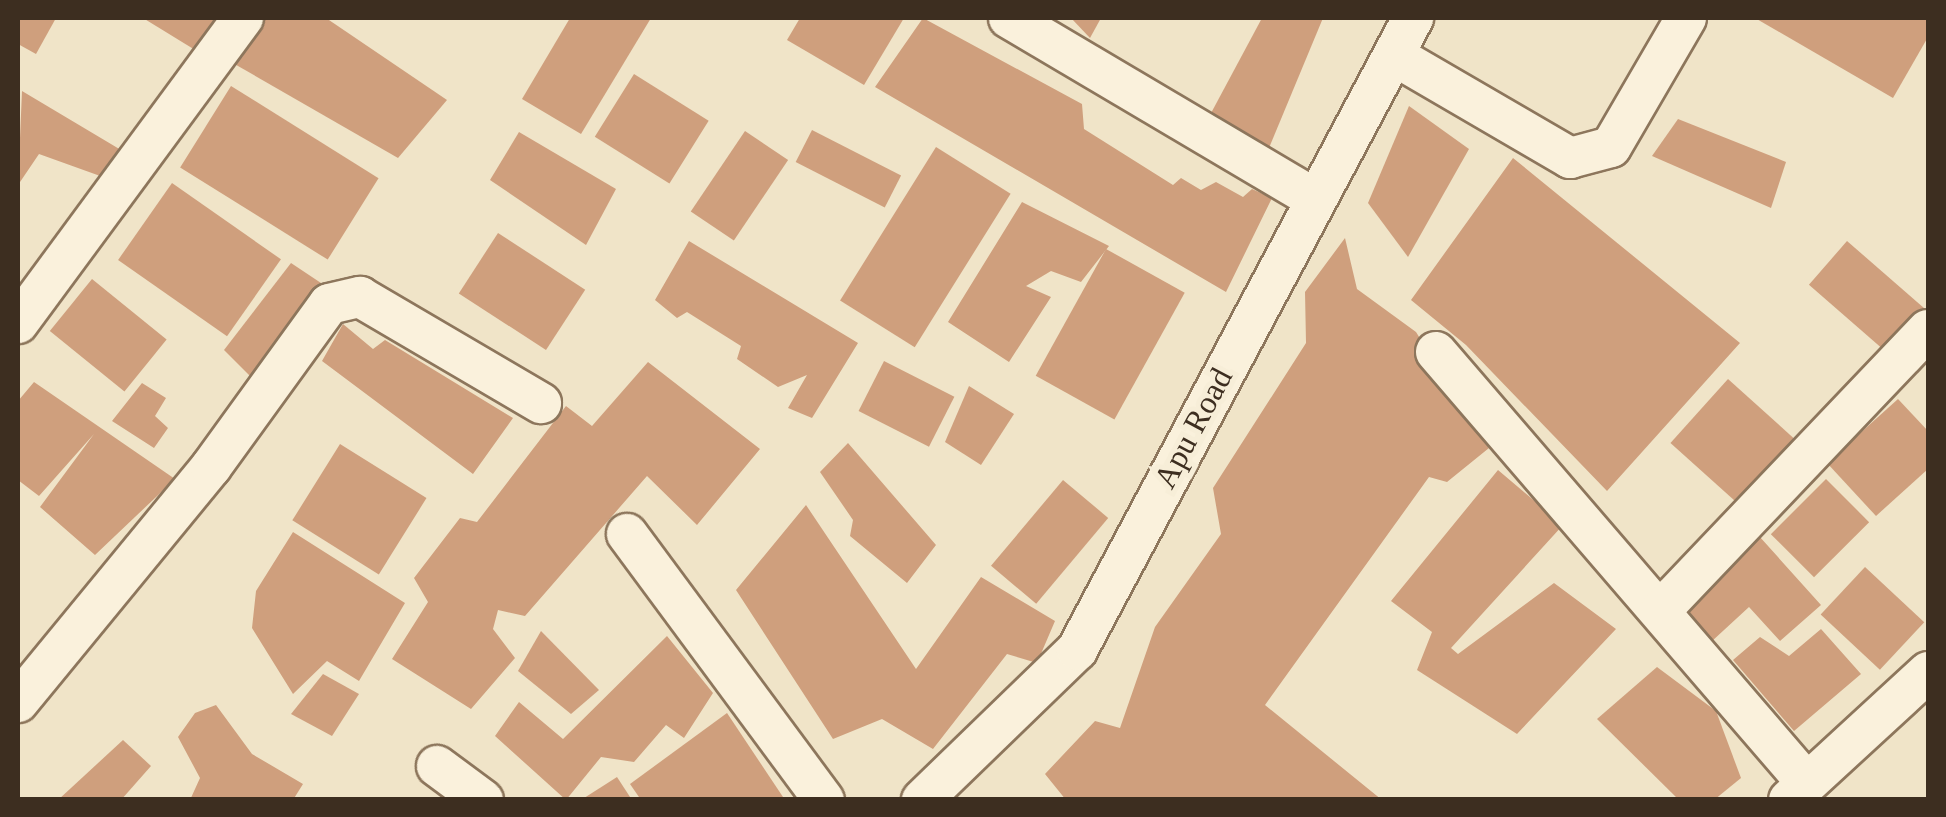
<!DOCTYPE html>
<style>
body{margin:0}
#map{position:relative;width:1946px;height:817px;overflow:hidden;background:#f0e4c8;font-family:"Times New Roman",serif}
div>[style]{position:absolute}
.building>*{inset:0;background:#cf9f7d;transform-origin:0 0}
.roads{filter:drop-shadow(2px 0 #8d765c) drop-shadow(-2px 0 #8d765c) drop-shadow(0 2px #8d765c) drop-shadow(0 -2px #8d765c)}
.street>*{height:40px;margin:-20px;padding:0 20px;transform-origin:20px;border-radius:20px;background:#faf1dc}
span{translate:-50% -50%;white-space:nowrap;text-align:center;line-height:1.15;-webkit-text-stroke:10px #f7eed8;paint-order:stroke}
.street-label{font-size:32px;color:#3d2e20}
.frame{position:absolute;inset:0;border:20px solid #3d2e20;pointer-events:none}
</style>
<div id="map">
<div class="building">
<div style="clip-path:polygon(18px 18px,56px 18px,36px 54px,18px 44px)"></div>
<div style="clip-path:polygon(143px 18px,220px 18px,200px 53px)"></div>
<div style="clip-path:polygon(264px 18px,326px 18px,447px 100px,398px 158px,231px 62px)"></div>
<div style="clip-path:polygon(570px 18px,651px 18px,581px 134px,522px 99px)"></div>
<div style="clip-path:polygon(800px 18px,904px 18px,864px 85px,787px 40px)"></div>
<div style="clip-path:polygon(923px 18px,1082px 104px,1084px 129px,1173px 185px,1181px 178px,1201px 190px,1216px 182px,1243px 197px,1252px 189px,1272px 198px,1226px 292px,875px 87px)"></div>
<div style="clip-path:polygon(1071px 18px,1101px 18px,1090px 38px)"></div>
<div style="clip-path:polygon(1262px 18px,1323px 18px,1269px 148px,1210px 115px)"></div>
<div style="clip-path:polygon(1755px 18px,1928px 18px,1928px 37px,1893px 98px)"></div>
<div style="left:634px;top:74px;width:88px;height:74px;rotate:32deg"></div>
<div style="left:231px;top:86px;width:174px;height:96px;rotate:32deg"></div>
<div style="clip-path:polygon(22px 91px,121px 150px,103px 177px,39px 154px,18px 185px)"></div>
<div style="clip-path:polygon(1409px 106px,1469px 149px,1408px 257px,1368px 203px)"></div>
<div style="clip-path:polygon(1678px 119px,1786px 162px,1771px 208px,1652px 156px)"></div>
<div style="left:812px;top:130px;width:100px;height:36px;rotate:27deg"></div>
<div style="left:745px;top:131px;width:52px;height:97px;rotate:34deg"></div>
<div style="clip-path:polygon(519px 132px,616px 189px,586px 245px,490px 180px)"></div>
<div style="left:936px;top:147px;width:88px;height:181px;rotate:32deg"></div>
<div style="clip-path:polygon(1513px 158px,1740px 343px,1607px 491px,1466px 345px,1411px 300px)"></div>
<div style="left:172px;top:183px;width:133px;height:94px;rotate:35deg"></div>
<div style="clip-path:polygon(1022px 202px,1109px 246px,1081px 282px,1051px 271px,1026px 286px,1051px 297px,1009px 362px,948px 322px)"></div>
<div style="left:498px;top:233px;width:104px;height:72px;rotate:33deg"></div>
<div style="clip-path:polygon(1345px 238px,1357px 289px,1416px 332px,1489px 448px,1447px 482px,1429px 477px,1265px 705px,1382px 800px,1066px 800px,1045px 774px,1095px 721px,1120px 728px,1155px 627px,1221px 534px,1213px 488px,1306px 343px,1305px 292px)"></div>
<div style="clip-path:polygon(689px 241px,858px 343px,812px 418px,788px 408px,807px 375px,778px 387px,737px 359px,741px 346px,687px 312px,677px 318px,655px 300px)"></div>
<div style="left:1847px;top:241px;width:105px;height:58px;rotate:41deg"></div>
<div style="left:1106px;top:249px;width:90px;height:145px;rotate:29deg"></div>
<div style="clip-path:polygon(291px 263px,324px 285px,260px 386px,224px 350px)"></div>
<div style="left:92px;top:279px;width:96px;height:67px;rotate:39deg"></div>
<div style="clip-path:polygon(343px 324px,373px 349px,385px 340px,513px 418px,473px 474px,322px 361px)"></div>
<div style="left:884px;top:361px;width:79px;height:56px;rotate:27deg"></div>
<div style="clip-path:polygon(648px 362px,760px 449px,697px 525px,647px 476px,525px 616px,498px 610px,493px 629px,515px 658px,471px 709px,392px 659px,428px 602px,414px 578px,460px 518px,477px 522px,566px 406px,592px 426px)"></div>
<div style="left:1728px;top:379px;width:91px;height:86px;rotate:42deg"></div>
<div style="clip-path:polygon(34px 382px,175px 479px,95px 555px,40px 507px,94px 434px,39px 496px,18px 480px,18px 401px)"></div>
<div style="clip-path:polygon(142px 383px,166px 398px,155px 416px,168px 428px,154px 448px,112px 421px)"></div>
<div style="clip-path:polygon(969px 386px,1014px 414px,981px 465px,945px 442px)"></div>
<div style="clip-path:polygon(1898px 399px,1928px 431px,1928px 469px,1876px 516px,1827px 463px)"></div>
<div style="clip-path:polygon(848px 443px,936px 545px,907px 583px,850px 536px,853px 520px,820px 472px)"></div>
<div style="left:340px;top:444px;width:102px;height:90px;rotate:32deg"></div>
<div style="clip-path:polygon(1498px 470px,1563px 525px,1451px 648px,1458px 654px,1554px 583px,1616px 629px,1517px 734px,1417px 670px,1432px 632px,1391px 601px)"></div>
<div style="left:1826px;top:479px;width:61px;height:78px;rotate:45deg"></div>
<div style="left:1063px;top:480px;width:59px;height:112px;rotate:40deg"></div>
<div style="clip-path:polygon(806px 505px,916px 669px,981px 577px,1055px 621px,1037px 663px,1007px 654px,933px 749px,882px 719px,833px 739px,736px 590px)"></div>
<div style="clip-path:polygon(293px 532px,405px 603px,359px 681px,327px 661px,293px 694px,252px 628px,256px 591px)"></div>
<div style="clip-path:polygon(1759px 536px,1821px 605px,1780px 641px,1749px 607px,1711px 642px,1680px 607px)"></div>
<div style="left:1865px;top:567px;width:81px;height:65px;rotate:43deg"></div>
<div style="clip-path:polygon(1821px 629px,1861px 674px,1794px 731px,1733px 660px,1760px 637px,1789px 656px)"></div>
<div style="clip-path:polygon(541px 631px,599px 690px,571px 714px,518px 671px)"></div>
<div style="clip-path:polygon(667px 636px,713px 693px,684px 738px,666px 725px,634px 762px,601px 757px,566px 800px,495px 736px,519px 702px,563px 739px)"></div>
<div style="clip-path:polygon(1657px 667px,1716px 711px,1741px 778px,1714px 800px,1679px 800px,1597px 719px)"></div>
<div style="clip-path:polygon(323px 674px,359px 694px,332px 736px,291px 714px)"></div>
<div style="clip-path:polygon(216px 705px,252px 754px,303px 784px,293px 800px,190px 800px,200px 778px,178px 737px,195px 713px)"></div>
<div style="clip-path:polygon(727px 713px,785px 800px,641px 800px,630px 784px)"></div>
<div style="clip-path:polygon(123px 740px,151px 766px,121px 800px,58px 800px)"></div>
<div style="clip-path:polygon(617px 777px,632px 800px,581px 800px)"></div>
</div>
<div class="roads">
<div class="street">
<div style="left:1009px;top:18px;width:353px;rotate:30.6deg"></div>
<div style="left:1395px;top:56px;width:203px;rotate:30.2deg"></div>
<div style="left:1570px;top:158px;width:42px;rotate:-15deg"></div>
<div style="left:1611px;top:147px;width:149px;rotate:-59.8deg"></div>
<div style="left:18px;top:323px;width:379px;rotate:-53.6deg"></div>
<div style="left:1436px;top:352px;width:567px;rotate:49.29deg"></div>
<div style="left:627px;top:534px;width:331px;rotate:53.5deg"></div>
<div style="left:1660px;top:611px;width:388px;rotate:-46.4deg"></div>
<div style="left:18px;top:702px;width:304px;rotate:-50.6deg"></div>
<div style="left:211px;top:467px;width:201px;rotate:-54.1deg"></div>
<div style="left:329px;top:304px;width:32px;rotate:-13deg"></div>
<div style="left:360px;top:297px;width:210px;rotate:30.4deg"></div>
<div style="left:437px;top:766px;width:57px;rotate:36.5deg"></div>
<div style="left:922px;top:800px;width:216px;rotate:-44.1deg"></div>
<div style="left:1077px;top:650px;width:716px;rotate:-62deg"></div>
<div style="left:1789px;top:800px;width:189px;rotate:-42.6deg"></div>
</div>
</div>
<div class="street-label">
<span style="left:1193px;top:428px;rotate:-62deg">Apu Road</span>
</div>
<div class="frame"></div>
</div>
